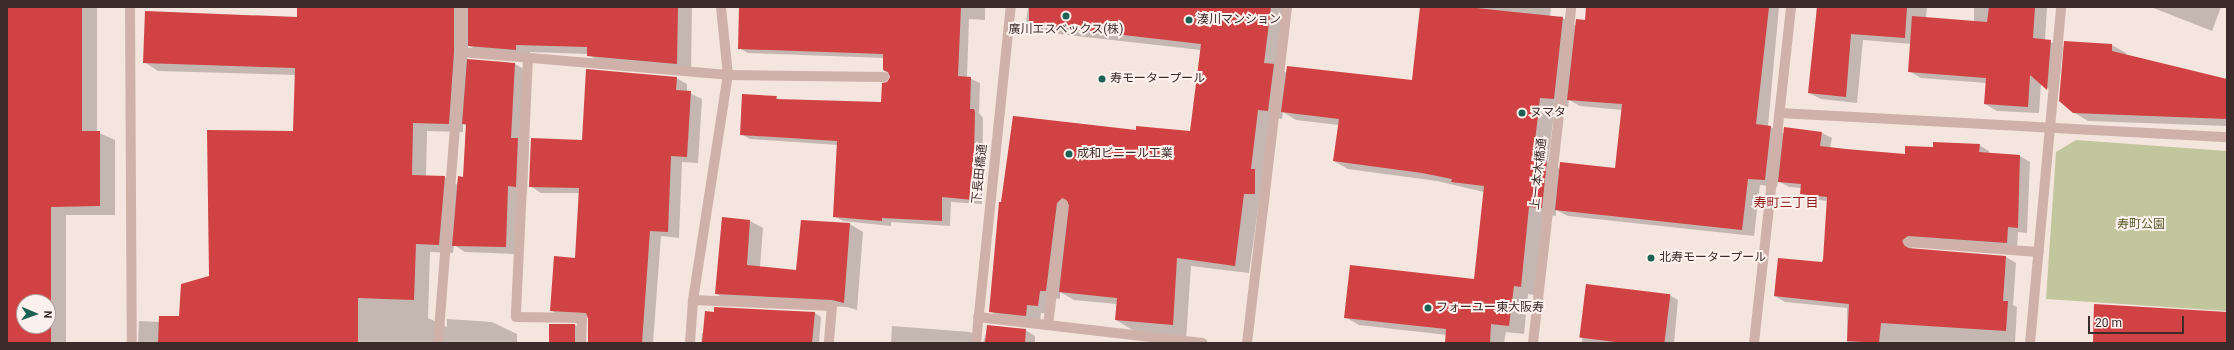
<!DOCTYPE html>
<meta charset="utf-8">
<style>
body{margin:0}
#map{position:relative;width:2234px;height:350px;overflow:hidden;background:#f5e5df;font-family:Roboto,"Noto Sans JP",sans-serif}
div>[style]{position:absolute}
.green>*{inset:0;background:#c2c69d}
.shadow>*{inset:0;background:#0003}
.building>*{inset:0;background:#d04243;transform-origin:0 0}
.lane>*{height:10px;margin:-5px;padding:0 5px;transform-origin:5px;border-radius:5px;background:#cfb1a9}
.street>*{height:10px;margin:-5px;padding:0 5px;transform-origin:5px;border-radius:5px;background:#cfb1a9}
.dots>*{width:11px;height:11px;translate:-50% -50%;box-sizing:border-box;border:2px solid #fcf1ec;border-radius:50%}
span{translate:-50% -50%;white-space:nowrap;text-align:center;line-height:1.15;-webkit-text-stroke:4px #fcf1ec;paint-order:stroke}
.poi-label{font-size:12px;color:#3b2b2a}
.left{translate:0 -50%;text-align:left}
.street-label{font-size:12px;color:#3b2b2a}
.park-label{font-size:12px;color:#565c2b}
.neighbourhood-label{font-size:13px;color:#921b1c}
.frame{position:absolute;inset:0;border:8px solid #3b2b2a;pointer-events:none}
.north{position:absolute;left:16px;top:294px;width:40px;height:40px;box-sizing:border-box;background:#fcf1ec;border:1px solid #afa29e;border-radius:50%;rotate:92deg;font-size:11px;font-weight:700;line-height:16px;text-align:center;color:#3b2b2a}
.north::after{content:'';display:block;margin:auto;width:14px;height:18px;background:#1b6154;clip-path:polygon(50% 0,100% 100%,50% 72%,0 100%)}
.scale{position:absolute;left:2088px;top:316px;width:96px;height:18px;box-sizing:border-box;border:2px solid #3b2b2a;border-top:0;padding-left:5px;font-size:12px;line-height:14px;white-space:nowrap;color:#3b2b2a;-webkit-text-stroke:3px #fcf1ec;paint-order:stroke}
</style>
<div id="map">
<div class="green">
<div style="clip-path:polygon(2076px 140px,2227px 151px,2227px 311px,2046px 299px,2056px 152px)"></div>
</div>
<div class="shadow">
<div style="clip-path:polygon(evenodd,7px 7px,97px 7px,97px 132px,115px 140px,115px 215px,66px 215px,66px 343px,7px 343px,7px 7px,24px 302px,48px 302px,48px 326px,24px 326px,24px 302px)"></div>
<div style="clip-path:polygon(evenodd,298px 7px,692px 7px,691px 72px,602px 64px,588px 54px,530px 52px,530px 58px,483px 54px,468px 45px,467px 60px,515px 64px,527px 71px,523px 142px,529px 146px,527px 193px,520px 193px,517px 254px,465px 252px,454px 245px,453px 253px,430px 252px,428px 318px,447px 327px,447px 319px,492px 322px,517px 334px,517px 343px,138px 343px,139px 321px,160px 322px,180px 318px,210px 277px,294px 132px,296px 75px,158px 71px,144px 62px,298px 18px,298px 7px,463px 124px,466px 126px,464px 178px,458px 185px,444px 177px,426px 176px,427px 131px,463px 132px,463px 124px)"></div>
<div style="clip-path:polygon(740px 7px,985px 7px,985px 20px,969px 19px,967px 77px,980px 83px,979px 113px,983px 118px,982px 204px,951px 202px,950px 226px,891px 222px,891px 226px,843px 221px,834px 216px,838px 145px,750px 139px,741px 134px,776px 97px,780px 100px,882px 103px,892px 78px,884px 70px,884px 58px,748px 53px,739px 48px)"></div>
<div style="clip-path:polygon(evenodd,1028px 7px,1286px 7px,1278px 68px,1287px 73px,1413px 81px,1421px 7px,1551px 7px,1550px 17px,1563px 18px,1576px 26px,1585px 21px,1587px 7px,1779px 7px,1768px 126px,1785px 134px,1822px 133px,1832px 138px,1830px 148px,1906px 155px,1934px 148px,1979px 145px,1989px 151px,1989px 154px,2020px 156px,2030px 162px,2027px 233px,2018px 232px,2017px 248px,1911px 247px,1913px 250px,2006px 257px,2016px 263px,2013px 305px,2017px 307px,2015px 343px,1847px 343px,1847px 308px,1785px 302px,1775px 296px,1824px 260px,1828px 201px,1811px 199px,1801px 193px,1801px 188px,1789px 187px,1778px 181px,1777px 187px,1760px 185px,1754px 236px,1568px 216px,1556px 210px,1556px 216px,1543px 214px,1535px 295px,1528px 294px,1524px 334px,1506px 332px,1504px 343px,1447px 343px,1447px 335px,1359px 325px,1345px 317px,1475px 280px,1484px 192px,1437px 181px,1348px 169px,1334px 161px,1339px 125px,1296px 120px,1283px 112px,1282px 119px,1272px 117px,1269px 202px,1259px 202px,1249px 273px,1191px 266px,1186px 341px,1141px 335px,1116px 320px,1117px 304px,1074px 300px,1060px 292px,1060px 299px,1054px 298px,1052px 314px,1041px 313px,1040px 324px,1004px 319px,990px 311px,1000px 203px,1137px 131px,1191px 132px,1201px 50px,1041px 32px,1026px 24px,1028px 7px,1569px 100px,1580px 106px,1622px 110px,1616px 169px,1560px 169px,1548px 162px,1555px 105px,1568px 107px,1569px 100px,1028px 7px,1057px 195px,1069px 202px,1069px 204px,1056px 196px,1057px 195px)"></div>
<div style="clip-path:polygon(1817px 7px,1927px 7px,1926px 18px,1974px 22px,1974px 7px,2047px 7px,2045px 40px,2063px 47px,2058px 95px,2041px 84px,2039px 113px,1997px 111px,1985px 104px,1987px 83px,1921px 78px,1909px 71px,1911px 44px,1863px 40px,1857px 103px,1821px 99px,1809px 93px)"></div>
<div style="clip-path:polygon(2151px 7px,2221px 7px,2212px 31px)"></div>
<div style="clip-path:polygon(2112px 45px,2126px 53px,2126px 56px,2227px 81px,2227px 126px,2088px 121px,2073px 112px)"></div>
<div style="clip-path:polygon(676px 78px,687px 84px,687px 92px,702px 99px,698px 163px,682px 162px,679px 238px,661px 236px,653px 343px,588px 343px,590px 318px,562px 317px,551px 310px,576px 259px,580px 193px,541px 193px,530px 186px,583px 141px)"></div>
<div style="clip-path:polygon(750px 221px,763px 228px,760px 267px,797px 271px,850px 224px,863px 232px,857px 310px,847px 307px,730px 302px,717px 294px)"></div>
<div style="clip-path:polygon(1586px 285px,1669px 295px,1678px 300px,1674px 343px,1582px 343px)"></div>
<div style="clip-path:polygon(815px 313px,821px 317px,819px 343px,701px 343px,702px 333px)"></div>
<div style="clip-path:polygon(575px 325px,586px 332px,586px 343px,549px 343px)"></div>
<div style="clip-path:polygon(892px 326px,970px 332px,980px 337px,980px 343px,891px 343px)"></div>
<div style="clip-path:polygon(988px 326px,1025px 330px,1035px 336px,1035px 343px,983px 343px)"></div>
</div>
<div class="building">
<div style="clip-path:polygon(evenodd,7px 7px,82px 7px,82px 131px,100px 131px,100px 206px,51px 207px,51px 343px,7px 343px,7px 7px,24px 302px,48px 302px,48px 326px,24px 326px,24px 302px)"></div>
<div style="clip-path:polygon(297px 7px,454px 7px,454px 52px,449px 124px,413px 123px,412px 175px,445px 176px,439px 245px,416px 244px,414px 300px,358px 298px,358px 343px,158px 343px,159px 316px,179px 316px,181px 284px,209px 276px,207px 130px,293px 131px,295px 68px,143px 63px,145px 11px,297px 17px)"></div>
<div style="clip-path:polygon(468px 7px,678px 7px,677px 64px,587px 56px,587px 47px,516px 45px,516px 50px,468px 46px)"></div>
<div style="clip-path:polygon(739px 7px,961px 7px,958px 76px,971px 77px,970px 109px,974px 109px,975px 112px,973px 200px,942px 197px,942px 221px,882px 218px,882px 221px,833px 217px,837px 141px,740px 135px,742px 94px,777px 96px,776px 99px,881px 102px,882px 83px,887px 82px,890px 77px,888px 72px,883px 70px,883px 54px,738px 49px)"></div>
<div style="clip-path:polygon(1029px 7px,1271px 7px,1264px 63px,1274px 64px,1268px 111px,1258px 110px,1251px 169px,1255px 169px,1255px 194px,1244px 194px,1235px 266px,1177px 258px,1173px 325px,1115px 320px,1117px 298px,1059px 292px,1069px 205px,1063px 198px,1057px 203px,1046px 291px,1040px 291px,1038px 306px,1027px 305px,1026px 316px,989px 312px,999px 202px,1001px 202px,1013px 116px,1136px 130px,1136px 126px,1190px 131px,1201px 44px,1029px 24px)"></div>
<div style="clip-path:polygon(1420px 7px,1467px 7px,1563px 17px,1554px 99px,1540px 98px,1533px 159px,1547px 161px,1542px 208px,1529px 207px,1521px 287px,1514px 286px,1509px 326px,1491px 324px,1490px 343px,1445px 343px,1446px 329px,1344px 318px,1350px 265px,1474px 279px,1484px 186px,1451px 182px,1452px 179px,1422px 173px,1333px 161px,1339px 119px,1281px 112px,1287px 66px,1412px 80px)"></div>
<div style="clip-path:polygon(1586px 7px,1769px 7px,1756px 124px,1771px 126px,1765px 180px,1748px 179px,1742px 230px,1555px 210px,1560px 162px,1615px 168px,1622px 104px,1567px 100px,1576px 19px,1585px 20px)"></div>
<div style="clip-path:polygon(1817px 7px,1907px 7px,1905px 38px,1851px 34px,1846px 97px,1808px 93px)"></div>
<div style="clip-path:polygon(1989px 7px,2035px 7px,2033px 38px,2051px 40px,2047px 90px,2030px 75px,2028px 107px,1984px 104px,1986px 78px,1908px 72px,1912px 16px,1987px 22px)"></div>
<div style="clip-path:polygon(2064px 41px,2112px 44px,2112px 51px,2227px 79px,2227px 119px,2073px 113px,2059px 101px)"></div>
<div style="clip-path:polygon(467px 59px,515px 63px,511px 138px,518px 138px,516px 187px,508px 186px,506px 247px,452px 246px,458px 176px,463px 177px,466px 124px,462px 124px)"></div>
<div style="clip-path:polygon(586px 69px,677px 77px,676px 90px,691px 91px,687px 157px,671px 156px,668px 232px,650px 231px,642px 343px,588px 343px,588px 318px,586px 313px,550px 311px,554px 256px,575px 258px,579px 188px,529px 187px,531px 138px,582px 140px)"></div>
<div style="clip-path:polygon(1784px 127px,1822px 132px,1820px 146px,1846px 149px,1905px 154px,1905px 146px,1933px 147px,1933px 142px,1980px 144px,1979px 152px,2020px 155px,2018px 228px,2008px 227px,2007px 243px,1908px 236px,1902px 241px,1908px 248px,2006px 256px,2003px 301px,2008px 301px,2006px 331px,1881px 323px,1879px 343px,1847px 341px,1849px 304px,1774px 296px,1778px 258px,1822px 262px,1823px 260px,1827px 197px,1800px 194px,1801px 184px,1778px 182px)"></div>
<div style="clip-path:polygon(722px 217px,750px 220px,747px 265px,796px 270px,801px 220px,850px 223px,844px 303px,832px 300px,715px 294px)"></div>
<div style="left:1586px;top:284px;width:85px;height:54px;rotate:7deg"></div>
<div style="clip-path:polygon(2094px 304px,2227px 312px,2227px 343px,2093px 343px)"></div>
<div style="clip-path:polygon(714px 307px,815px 312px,812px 343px,702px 343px,705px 311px,714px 312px)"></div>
<div style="left:549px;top:324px;width:26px;height:19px"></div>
<div style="clip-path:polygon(987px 325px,1026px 329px,1025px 343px,985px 343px)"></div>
</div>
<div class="lane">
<div style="left:1908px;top:242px;width:131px;rotate:4.4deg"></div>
<div style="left:1048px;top:325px;width:122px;rotate:-82.9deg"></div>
</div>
<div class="street">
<div style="left:130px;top:7px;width:336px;rotate:89.7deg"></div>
<div style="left:461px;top:52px;width:268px;rotate:4.9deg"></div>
<div style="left:728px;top:75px;width:156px;rotate:0.7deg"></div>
<div style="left:528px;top:58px;width:259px;rotate:92.7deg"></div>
<div style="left:516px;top:317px;width:66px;rotate:0.9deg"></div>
<div style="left:582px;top:318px;width:25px;rotate:92deg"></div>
<div style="left:1780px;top:113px;width:448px;rotate:3.1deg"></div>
<div style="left:693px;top:300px;width:139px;rotate:2.5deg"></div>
<div style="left:832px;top:306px;width:37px;rotate:95deg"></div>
<div style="left:978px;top:317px;width:226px;rotate:6.6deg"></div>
<div style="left:438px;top:343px;width:292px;rotate:-85.5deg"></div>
<div style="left:461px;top:52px;width:45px;rotate:-90deg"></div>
<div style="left:690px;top:343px;width:43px;rotate:-86deg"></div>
<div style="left:693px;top:300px;width:228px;rotate:-81.2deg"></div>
<div style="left:728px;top:75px;width:68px;rotate:-95.9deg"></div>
<div style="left:976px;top:343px;width:338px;rotate:-84.1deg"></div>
<div style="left:1247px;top:343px;width:338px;rotate:-83.2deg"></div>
<div style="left:1533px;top:343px;width:338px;rotate:-83.5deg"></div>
<div style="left:1754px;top:343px;width:338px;rotate:-83.7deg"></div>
<div style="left:2030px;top:343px;width:337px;rotate:-84.7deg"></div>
</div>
<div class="dots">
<div style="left:1066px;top:16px;background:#1b6154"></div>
<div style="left:1189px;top:20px;background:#1b6154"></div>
<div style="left:1102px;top:79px;background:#1b6154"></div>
<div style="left:1522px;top:113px;background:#1b6154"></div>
<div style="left:1069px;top:154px;background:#1b6154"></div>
<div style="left:1651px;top:258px;background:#1b6154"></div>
<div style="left:1428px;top:308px;background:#1b6154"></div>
</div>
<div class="poi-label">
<span class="left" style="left:1197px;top:20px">湊川マンション</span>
<span style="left:1066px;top:30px">廣川エスベックス(株)</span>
<span class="left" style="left:1110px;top:79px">寿モータープール</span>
<span class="left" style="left:1530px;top:113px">ヌマタ</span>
<span class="left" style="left:1077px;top:154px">成和ビニール工業</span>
<span class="left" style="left:1659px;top:258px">北寿モータープール</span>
<span class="left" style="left:1436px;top:308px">フォーユー東大阪寿</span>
</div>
<div class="street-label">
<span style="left:980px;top:174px;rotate:-84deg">下長田橋通</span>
<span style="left:1539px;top:174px;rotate:-84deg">上一本木橋通</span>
</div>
<div class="park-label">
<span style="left:2141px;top:225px">寿町公園</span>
</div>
<div class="neighbourhood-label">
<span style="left:1786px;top:203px">寿町三丁目</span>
</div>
<div class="frame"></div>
<div class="north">N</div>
<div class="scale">20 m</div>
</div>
